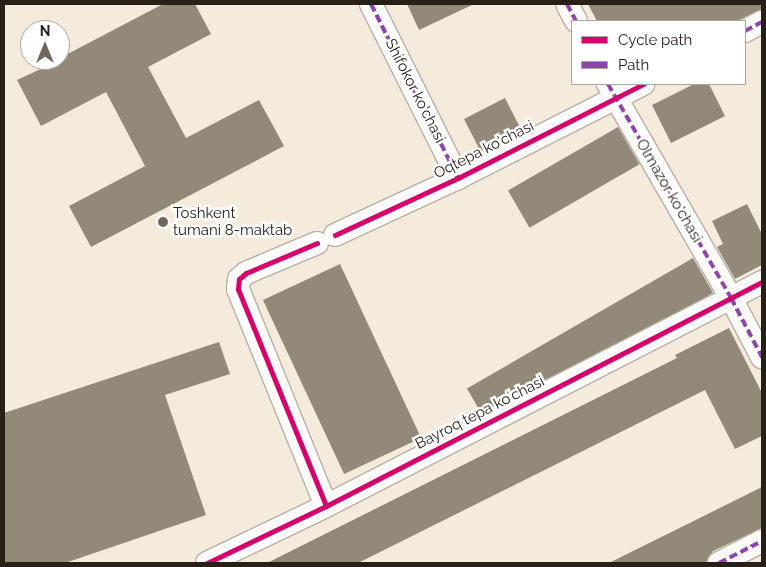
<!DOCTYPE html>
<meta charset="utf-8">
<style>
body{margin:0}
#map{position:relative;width:766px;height:567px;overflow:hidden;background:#f4ebdc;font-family:Raleway,sans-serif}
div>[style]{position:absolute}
.building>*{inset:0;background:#938979;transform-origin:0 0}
.roads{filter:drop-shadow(1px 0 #b8b0a4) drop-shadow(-1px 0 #b8b0a4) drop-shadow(0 1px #b8b0a4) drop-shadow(0 -1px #b8b0a4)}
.street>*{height:22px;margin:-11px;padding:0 11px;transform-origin:11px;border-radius:11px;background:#fdfcfa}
.quiet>*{height:4px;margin-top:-2px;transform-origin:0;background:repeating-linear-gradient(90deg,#8e44ad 0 8px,transparent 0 12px)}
.cycleway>*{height:5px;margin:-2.5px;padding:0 2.5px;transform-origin:2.5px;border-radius:2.5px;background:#d6006c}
.dots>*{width:14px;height:14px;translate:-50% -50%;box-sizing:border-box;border:2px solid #fff;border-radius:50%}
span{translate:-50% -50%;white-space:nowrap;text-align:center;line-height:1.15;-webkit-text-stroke:5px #fff;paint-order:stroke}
.street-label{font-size:15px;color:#272017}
.poi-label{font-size:15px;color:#272017}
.left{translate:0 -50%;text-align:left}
.frame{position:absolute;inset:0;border:5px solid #272017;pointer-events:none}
.legend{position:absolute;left:571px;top:20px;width:175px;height:65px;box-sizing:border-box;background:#fff;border:1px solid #a9a6a2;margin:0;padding:6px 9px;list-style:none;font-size:15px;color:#272017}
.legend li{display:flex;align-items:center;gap:10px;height:25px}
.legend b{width:25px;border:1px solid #a9a6a2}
.north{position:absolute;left:20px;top:20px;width:50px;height:50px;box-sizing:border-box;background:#fff;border:1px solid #a9a6a2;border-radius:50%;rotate:0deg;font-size:14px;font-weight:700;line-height:20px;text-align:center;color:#272017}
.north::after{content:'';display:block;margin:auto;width:18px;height:22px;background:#6f675c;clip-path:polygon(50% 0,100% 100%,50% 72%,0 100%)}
</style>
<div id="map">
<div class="building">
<div style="clip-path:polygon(163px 4px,195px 4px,211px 34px,148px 67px,186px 138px,259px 100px,284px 146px,91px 247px,69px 206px,145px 166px,106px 92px,41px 126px,17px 80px,60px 60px,60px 58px)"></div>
<div style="clip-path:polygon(407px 4px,474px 4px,419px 30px)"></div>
<div style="clip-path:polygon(588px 4px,762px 4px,762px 9px,737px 21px,597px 21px)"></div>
<div style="clip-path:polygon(694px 84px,709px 84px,725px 116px,671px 143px,652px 105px)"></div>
<div style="left:505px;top:98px;width:36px;height:46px;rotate:63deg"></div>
<div style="left:618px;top:127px;width:43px;height:127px;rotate:60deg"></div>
<div style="clip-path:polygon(747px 204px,762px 234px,762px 265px,735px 279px,717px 247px,723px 244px,712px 221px)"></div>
<div style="left:693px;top:258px;width:40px;height:261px;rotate:60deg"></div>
<div style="left:340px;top:264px;width:192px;height:85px;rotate:65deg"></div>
<div style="clip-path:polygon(729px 328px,762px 393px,762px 436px,735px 449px,705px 390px,358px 563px,267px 563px,677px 358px,675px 355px)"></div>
<div style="clip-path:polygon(219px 342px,230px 374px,165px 395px,206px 515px,65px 563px,4px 563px,4px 413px)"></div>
<div style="clip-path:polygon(762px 487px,762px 528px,713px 551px,706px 562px,609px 563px)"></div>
</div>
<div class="roads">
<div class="street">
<div style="left:371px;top:4px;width:195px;rotate:63.4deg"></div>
<div style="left:567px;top:4px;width:19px;rotate:62deg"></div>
<div style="left:745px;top:31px;width:19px;rotate:-28deg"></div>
<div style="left:608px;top:84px;width:247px;rotate:60.1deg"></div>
<div style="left:731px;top:298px;width:67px;rotate:62.3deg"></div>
<div style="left:335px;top:235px;width:136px;rotate:-24.9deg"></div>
<div style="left:458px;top:178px;width:208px;rotate:-26.9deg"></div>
<div style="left:317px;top:243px;width:77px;rotate:157.1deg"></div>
<div style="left:246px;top:273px;width:9px;rotate:139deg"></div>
<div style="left:239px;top:279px;width:10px;rotate:96deg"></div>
<div style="left:238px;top:289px;width:234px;rotate:67.9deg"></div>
<div style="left:207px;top:563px;width:132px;rotate:-25.6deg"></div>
<div style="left:326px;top:506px;width:490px;rotate:-27.2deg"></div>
<div style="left:719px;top:563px;width:48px;rotate:-27.1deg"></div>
</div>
</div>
<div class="quiet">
<div style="left:371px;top:4px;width:195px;rotate:63.4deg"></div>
<div style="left:567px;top:4px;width:19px;rotate:62deg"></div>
<div style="left:745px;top:31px;width:19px;rotate:-28deg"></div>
<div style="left:608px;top:84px;width:247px;rotate:60.1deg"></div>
<div style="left:731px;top:298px;width:67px;rotate:62.3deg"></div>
<div style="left:719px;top:563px;width:48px;rotate:-27.1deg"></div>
</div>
<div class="cycleway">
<div style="left:335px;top:235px;width:136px;rotate:-24.9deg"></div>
<div style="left:458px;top:178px;width:208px;rotate:-26.9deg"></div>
<div style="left:317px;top:243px;width:77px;rotate:157.1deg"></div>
<div style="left:246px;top:273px;width:9px;rotate:139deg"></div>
<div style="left:239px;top:279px;width:10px;rotate:96deg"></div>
<div style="left:238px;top:289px;width:234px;rotate:67.9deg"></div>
<div style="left:207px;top:563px;width:132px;rotate:-25.6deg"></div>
<div style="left:326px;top:506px;width:490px;rotate:-27.2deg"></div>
</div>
<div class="dots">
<div style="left:163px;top:222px;background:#6f675c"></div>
</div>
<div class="street-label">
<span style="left:415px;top:91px;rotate:63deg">Shifokor ko'chasi</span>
<span style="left:484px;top:150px;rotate:-27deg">Oqtepa ko'chasi</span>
<span style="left:669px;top:191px;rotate:60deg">Olmazor ko'chasi</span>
<span style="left:480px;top:413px;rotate:-27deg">Bayroq tepa koʻchasi</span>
</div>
<div class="poi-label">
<span class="left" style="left:173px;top:222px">Toshkent<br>tumani 8-maktab</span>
</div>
<div class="frame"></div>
<ul class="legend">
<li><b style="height:6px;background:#d6006c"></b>Cycle path</li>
<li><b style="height:6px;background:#8e44ad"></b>Path</li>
</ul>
<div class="north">N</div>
</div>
